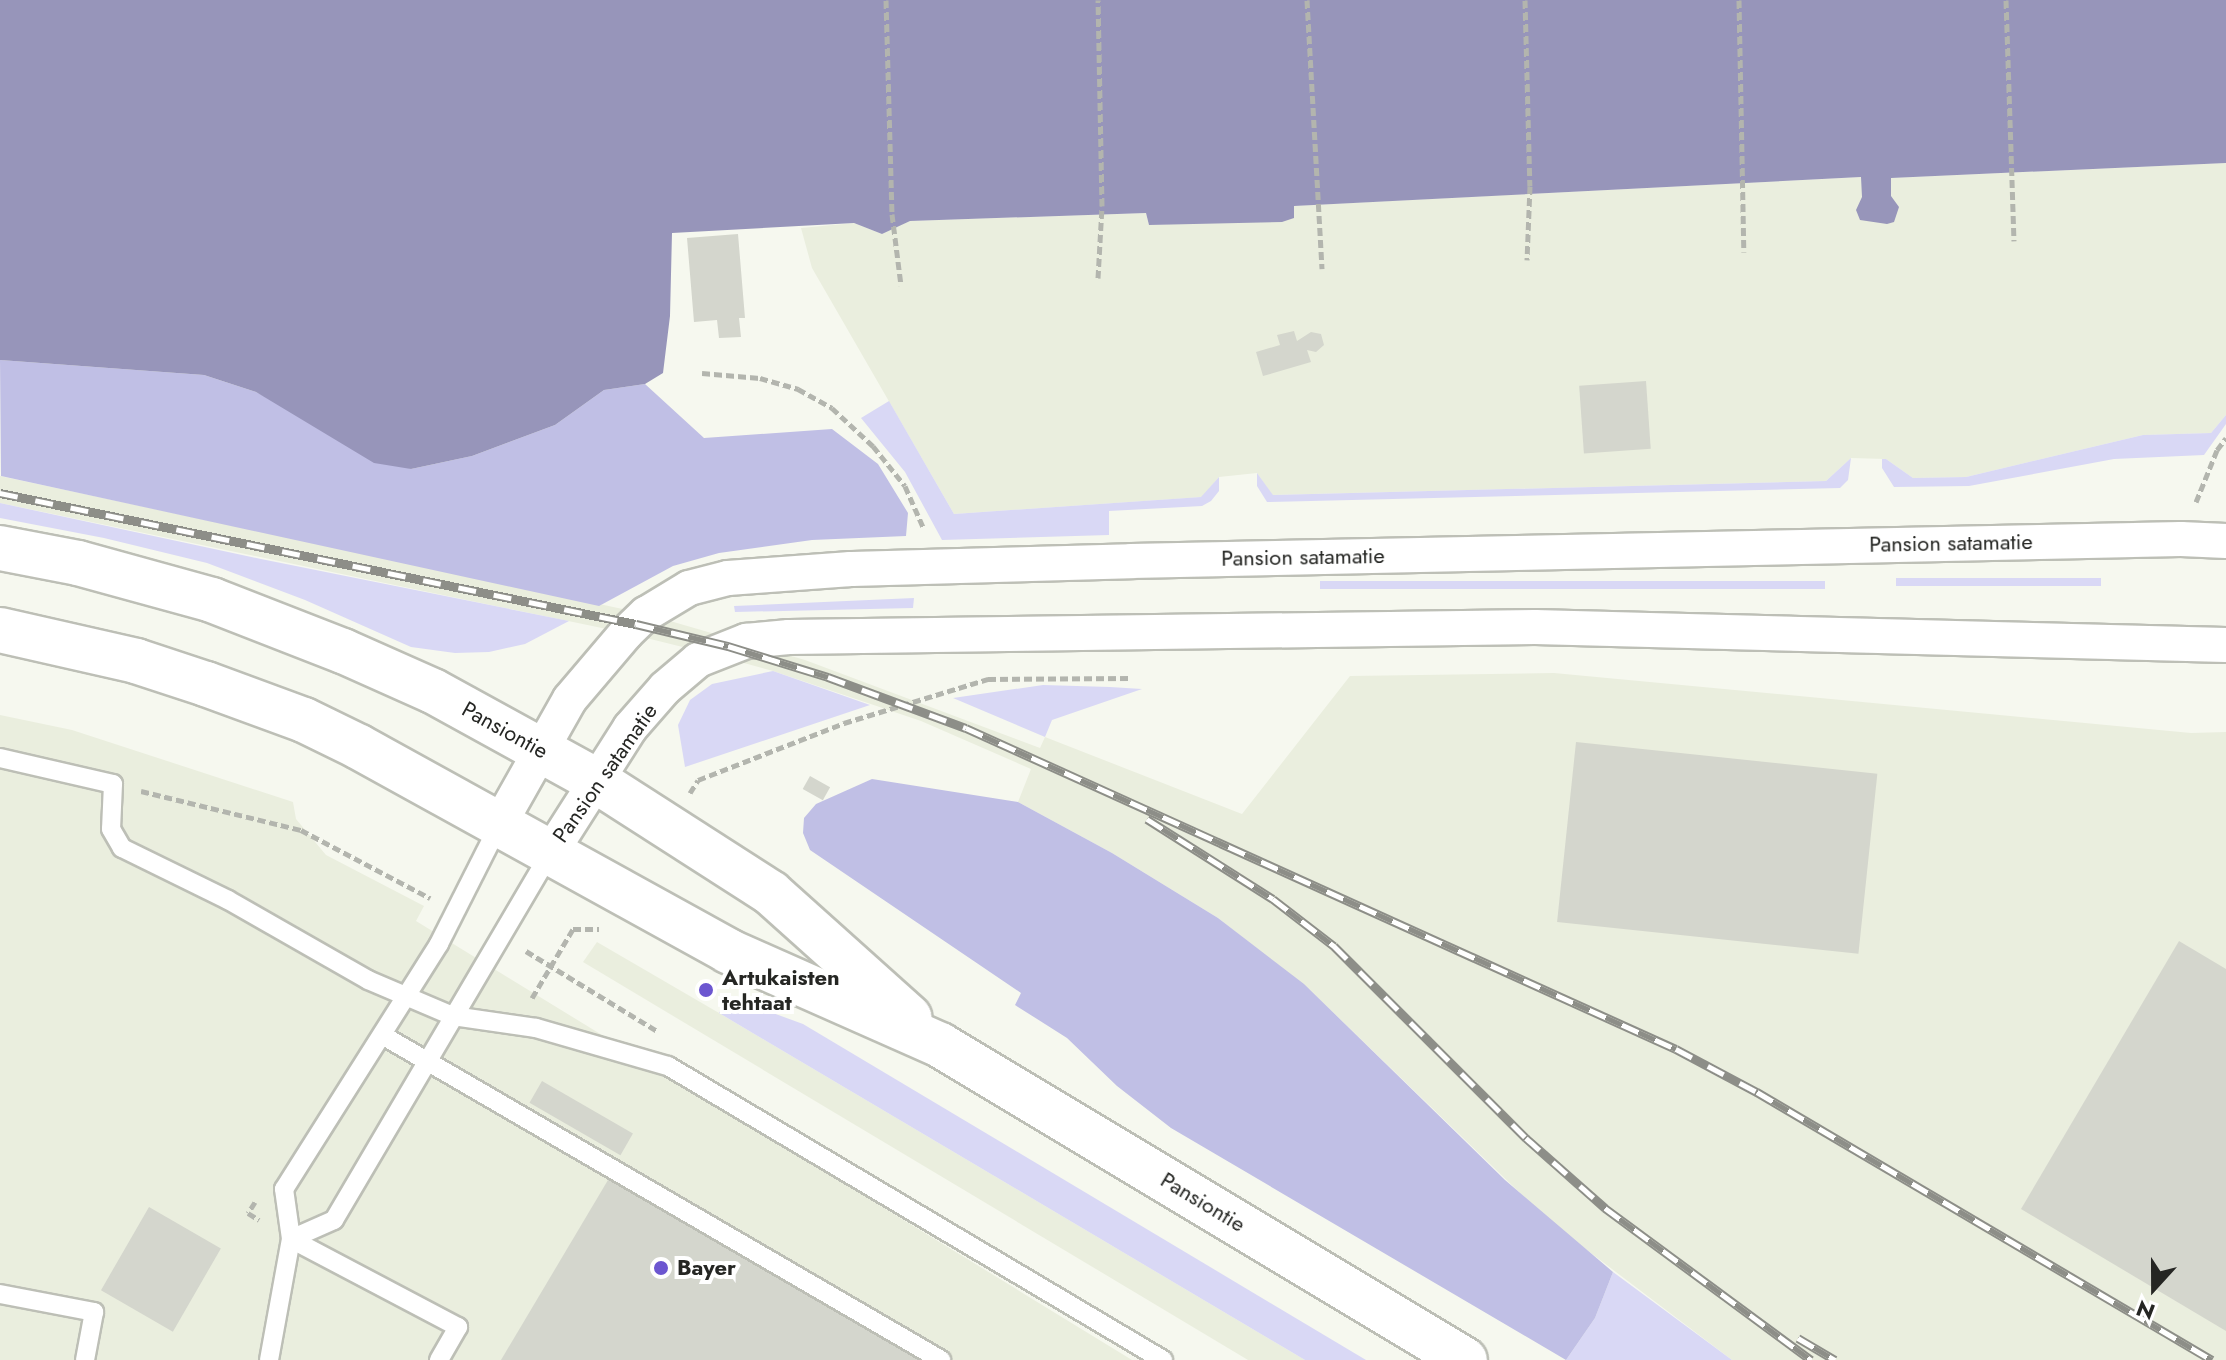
<!DOCTYPE html>
<style>
body{margin:0}
#map{position:relative;width:2226px;height:1360px;overflow:hidden;background:#f6f8ef;font-family:Jost,sans-serif}
div>[style]{position:absolute}
.built>*{inset:0;background:#eaeede}
.green>*{inset:0;background:#d9d8f5;transform-origin:0 0}
.forest>*{inset:0;background:#c0bfe5}
.water>*{inset:0;background:#9795ba}
.building>*{inset:0;background:#d4d6cd;transform-origin:0 0}
.path>*{height:5px;margin-top:-2.5px;transform-origin:0;background:repeating-linear-gradient(90deg,#b3b5ae 0 8px,transparent 0 12px)}
.roads{filter:drop-shadow(2px 0 #bdbfb6) drop-shadow(-2px 0 #bdbfb6) drop-shadow(0 2px #bdbfb6) drop-shadow(0 -2px #bdbfb6)}
.service>*{height:18px;margin:-9px;padding:0 9px;transform-origin:9px;border-radius:9px;background:#fff}
.minor>*{height:34px;margin:-17px;padding:0 17px;transform-origin:17px;border-radius:17px;background:#fff}
.tertiary>*{height:44px;margin:-22px;padding:0 22px;transform-origin:22px;border-radius:22px;background:#fff}
.rail>*{height:9px;margin-top:-4.5px;transform-origin:0;background:repeating-linear-gradient(90deg,#fff 0 18px,#8d8e88 0 36px);box-sizing:border-box;border-block:2px solid #8d8e88}
.dots>*{width:22px;height:22px;translate:-50% -50%;box-sizing:border-box;border:4px solid #fff;border-radius:50%}
span{translate:-50% -50%;white-space:nowrap;text-align:center;line-height:1.15;-webkit-text-stroke:8px #fff;paint-order:stroke}
.street-label{font-size:22px;color:#252623}
.poi-label{font-size:22px;color:#252623;font-weight:700}
.left{translate:0 -50%;text-align:left}
.north{position:absolute;left:2114px;top:1248px;width:80px;height:80px;-webkit-text-stroke:6px #fff;paint-order:stroke;rotate:201deg;font-size:22px;font-weight:700;line-height:32px;text-align:center;color:#252623}
.north::after{content:'';display:block;margin:auto;width:28px;height:36px;background:#252623;clip-path:polygon(50% 0,100% 100%,50% 72%,0 100%)}
</style>
<div id="map">
<div class="built">
<div style="clip-path:polygon(2226px 163px,2226px 415px,2211px 433px,2143px 435px,1966px 477px,1913px 478px,1886px 459px,1851px 458px,1826px 481px,1272px 495px,1257px 473px,1219px 477px,1202px 497px,954px 514px,812px 268px,801px 228px,854px 223px,882px 234px,909px 221px,1146px 213px,1149px 225px,1294px 218px,1293px 206px,1862px 177px,1862px 197px,1891px 196px,1890px 178px)"></div>
<div style="clip-path:polygon(0 476px,646px 614px,805px 660px,1040px 748px,1045px 737px,1242px 814px,1350px 676px,1554px 673px,2191px 733px,2226px 732px,2226px 1360px,1732px 1360px,1550px 1222px,1311px 991px,1218px 918px,1112px 853px,1018px 802px,1031px 769px,921px 721px,773px 671px,711px 654px,626px 633px,0 503px)"></div>
<div style="clip-path:polygon(0 715px,72px 730px,293px 802px,296px 819px,326px 855px,424px 906px,416px 921px,1132px 1360px,0 1360px)"></div>
<div style="clip-path:polygon(597px 942px,719px 1013px,1305px 1360px,1248px 1360px,583px 962px)"></div>
</div>
<div class="green">
<div style="clip-path:polygon(889px 401px,954px 514px,1201px 497px,1219px 477px,1219px 491px,1211px 501px,1202px 506px,1109px 511px,1109px 535px,942px 540px,905px 472px,861px 418px)"></div>
<div style="clip-path:polygon(2226px 415px,2226px 424px,2204px 455px,2114px 459px,1969px 486px,1894px 487px,1882px 468px,1882px 459px,1886px 459px,1913px 478px,1966px 477px,2143px 435px,2211px 433px)"></div>
<div style="clip-path:polygon(1851px 458px,1848px 480px,1840px 488px,1267px 502px,1257px 486px,1257px 473px,1273px 495px,1826px 481px)"></div>
<div style="clip-path:polygon(0 503px,261px 559px,569px 621px,525px 644px,489px 652px,455px 653px,411px 647px,305px 600px,207px 563px,104px 538px,0 518px)"></div>
<div style="left:2101px;top:578px;width:8px;height:205px;rotate:90deg"></div>
<div style="left:1825px;top:581px;width:8px;height:505px;rotate:90deg"></div>
<div style="clip-path:polygon(914px 598px,913px 608px,735px 612px,734px 606px)"></div>
<div style="clip-path:polygon(773px 671px,870px 705px,685px 767px,678px 725px,690px 700px,712px 684px)"></div>
<div style="clip-path:polygon(1043px 685px,1110px 687px,1142px 689px,1052px 720px,1045px 737px,953px 698px)"></div>
<div style="clip-path:polygon(729px 997px,803px 1024px,1366px 1360px,1305px 1360px,719px 1013px)"></div>
<div style="clip-path:polygon(1613px 1272px,1732px 1360px,1566px 1360px,1595px 1318px)"></div>
</div>
<div class="forest">
<div style="clip-path:polygon(0 360px,204px 375px,256px 392px,411px 469px,472px 456px,555px 425px,604px 390px,645px 384px,704px 438px,832px 429px,878px 464px,908px 513px,906px 536px,812px 540px,719px 553px,673px 566px,599px 606px,1px 476px)"></div>
<div style="clip-path:polygon(872px 779px,1018px 802px,1112px 853px,1218px 918px,1304px 984px,1505px 1180px,1613px 1272px,1595px 1318px,1566px 1360px,1171px 1128px,1117px 1086px,1067px 1038px,1015px 1005px,1021px 993px,810px 850px,803px 833px,804px 818px,816px 804px)"></div>
</div>
<div class="water">
<div style="clip-path:polygon(0 0,2226px 0,2226px 163px,1891px 178px,1891px 196px,1899px 207px,1894px 222px,1887px 224px,1860px 220px,1856px 210px,1862px 197px,1861px 177px,1294px 206px,1294px 218px,1282px 222px,1149px 225px,1146px 213px,910px 221px,882px 234px,854px 223px,672px 233px,670px 316px,663px 373px,645px 384px,604px 390px,555px 425px,472px 456px,411px 469px,374px 463px,256px 392px,204px 375px,0 360px)"></div>
</div>
<div class="building">
<div style="clip-path:polygon(738px 234px,745px 318px,739px 318px,741px 337px,719px 338px,717px 320px,694px 322px,687px 238px)"></div>
<div style="clip-path:polygon(1294px 331px,1297px 341px,1311px 332px,1321px 334px,1324px 345px,1316px 352px,1307px 350px,1311px 362px,1263px 376px,1256px 352px,1280px 345px,1277px 335px)"></div>
<div style="left:1646px;top:381px;width:68px;height:67px;rotate:86deg"></div>
<div style="left:1576px;top:742px;width:303px;height:181px;rotate:6deg"></div>
<div style="left:810px;top:776px;width:23px;height:15px;rotate:29deg"></div>
<div style="clip-path:polygon(2179px 941px,2226px 969px,2226px 1331px,2021px 1209px)"></div>
<div style="left:542px;top:1081px;width:105px;height:25px;rotate:30deg"></div>
<div style="clip-path:polygon(611px 1175px,921px 1360px,501px 1360px)"></div>
<div style="left:149px;top:1207px;width:83px;height:96px;rotate:30deg"></div>
</div>
<div class="path">
<div style="left:886px;top:0;width:214px;rotate:88.4deg"></div>
<div style="left:892px;top:214px;width:72px;rotate:82.8deg"></div>
<div style="left:1307px;top:0;width:269px;rotate:86.8deg"></div>
<div style="left:1525px;top:0;width:186px;rotate:88.5deg"></div>
<div style="left:1530px;top:186px;width:74px;rotate:92.3deg"></div>
<div style="left:1739px;top:0;width:252px;rotate:88.9deg"></div>
<div style="left:2006px;top:0;width:241px;rotate:88.1deg"></div>
<div style="left:1098px;top:278px;width:72px;rotate:-86.8deg"></div>
<div style="left:1102px;top:206px;width:206px;rotate:-91.1deg"></div>
<div style="left:702px;top:373px;width:58px;rotate:4.9deg"></div>
<div style="left:760px;top:378px;width:40px;rotate:16deg"></div>
<div style="left:798px;top:389px;width:39px;rotate:29deg"></div>
<div style="left:832px;top:408px;width:56px;rotate:42.8deg"></div>
<div style="left:873px;top:446px;width:51px;rotate:51.3deg"></div>
<div style="left:905px;top:486px;width:47px;rotate:66.2deg"></div>
<div style="left:2196px;top:502px;width:56px;rotate:-68deg"></div>
<div style="left:2217px;top:450px;width:15px;rotate:-53deg"></div>
<div style="left:141px;top:791px;width:165px;rotate:13.7deg"></div>
<div style="left:301px;top:830px;width:146px;rotate:27.8deg"></div>
<div style="left:690px;top:793px;width:15px;rotate:-58deg"></div>
<div style="left:698px;top:780px;width:157px;rotate:-21.3deg"></div>
<div style="left:844px;top:723px;width:151px;rotate:-17deg"></div>
<div style="left:988px;top:679px;width:144px;rotate:-0.4deg"></div>
<div style="left:526px;top:951px;width:153px;rotate:31.4deg"></div>
<div style="left:532px;top:998px;width:80px;rotate:-59.3deg"></div>
<div style="left:573px;top:929px;width:26px"></div>
<div style="left:255px;top:1202px;width:13px;rotate:122deg"></div>
<div style="left:248px;top:1213px;width:13px;rotate:32deg"></div>
</div>
<div class="roads">
<div class="service">
<div style="left:0;top:758px;width:116px;rotate:13deg"></div>
<div style="left:113px;top:784px;width:45px;rotate:92.5deg"></div>
<div style="left:111px;top:829px;width:22px;rotate:60deg"></div>
<div style="left:122px;top:848px;width:118px;rotate:26.1deg"></div>
<div style="left:228px;top:900px;width:161px;rotate:29.7deg"></div>
<div style="left:368px;top:980px;width:92px;rotate:23deg"></div>
<div style="left:453px;top:1016px;width:84px;rotate:8.2deg"></div>
<div style="left:536px;top:1028px;width:137px;rotate:16.1deg"></div>
<div style="left:668px;top:1066px;width:576px;rotate:30.71deg"></div>
<div style="left:499px;top:825px;width:133px;rotate:116.8deg"></div>
<div style="left:439px;top:944px;width:290px;rotate:122.3deg"></div>
<div style="left:284px;top:1189px;width:50px;rotate:82deg"></div>
<div style="left:291px;top:1239px;width:47px;rotate:-23.8deg"></div>
<div style="left:334px;top:1220px;width:427px;rotate:-59.5deg"></div>
<div style="left:382px;top:1035px;width:647px;rotate:30.17deg"></div>
<div style="left:0;top:1294px;width:96px;rotate:10.8deg"></div>
<div style="left:94px;top:1312px;width:49px;rotate:100.6deg"></div>
<div style="left:269px;top:1360px;width:123px;rotate:-79.7deg"></div>
<div style="left:291px;top:1239px;width:189px;rotate:27.8deg"></div>
<div style="left:458px;top:1327px;width:38px;rotate:120deg"></div>
</div>
<div class="minor">
<div style="left:500px;top:823px;width:142px;rotate:-60.6deg"></div>
<div style="left:570px;top:699px;width:87px;rotate:-49.7deg"></div>
<div style="left:626px;top:633px;width:28px;rotate:-44deg"></div>
<div style="left:646px;top:614px;width:50px;rotate:-31.2deg"></div>
<div style="left:689px;top:588px;width:40px;rotate:-14.4deg"></div>
<div style="left:728px;top:578px;width:123px;rotate:-4.2deg"></div>
<div style="left:851px;top:569px;width:280px;rotate:-1.6deg"></div>
<div style="left:1131px;top:561px;width:1050px;rotate:-1.2deg"></div>
<div style="left:2181px;top:539px;width:45px;rotate:2.5deg"></div>
<div style="left:551px;top:852px;width:147px;rotate:-57.5deg"></div>
<div style="left:630px;top:728px;width:53px;rotate:-48.8deg"></div>
<div style="left:665px;top:688px;width:43px;rotate:-40.3deg"></div>
<div style="left:698px;top:660px;width:52px;rotate:-21.6deg"></div>
<div style="left:746px;top:641px;width:43px;rotate:-5.3deg"></div>
<div style="left:789px;top:637px;width:746px;rotate:-0.77deg"></div>
<div style="left:1535px;top:627px;width:691px;rotate:1.49deg"></div>
</div>
<div class="tertiary">
<div style="left:0;top:548px;width:79px;rotate:10.9deg"></div>
<div style="left:78px;top:563px;width:139px;rotate:15.4deg"></div>
<div style="left:212px;top:600px;width:141px;rotate:21.3deg"></div>
<div style="left:343px;top:651px;width:98px;rotate:24deg"></div>
<div style="left:433px;top:691px;width:185px;rotate:28.8deg"></div>
<div style="left:595px;top:780px;width:209px;rotate:32.7deg"></div>
<div style="left:771px;top:893px;width:186px;rotate:41.9deg"></div>
<div style="left:0;top:630px;width:139px;rotate:12.8deg"></div>
<div style="left:136px;top:661px;width:74px;rotate:18.2deg"></div>
<div style="left:206px;top:684px;width:104px;rotate:20.2deg"></div>
<div style="left:304px;top:720px;width:61px;rotate:26.1deg"></div>
<div style="left:359px;top:747px;width:422px;rotate:28.9deg"></div>
<div style="left:728px;top:951px;width:232px;rotate:23.9deg"></div>
<div style="left:940px;top:1045px;width:612px;rotate:30.96deg"></div>
</div>
</div>
<div class="rail">
<div style="left:0;top:493px;width:649px;rotate:11.64deg"></div>
<div style="left:636px;top:624px;width:95px;rotate:13.4deg"></div>
<div style="left:728px;top:646px;width:105px;rotate:17.2deg"></div>
<div style="left:828px;top:677px;width:147px;rotate:20.3deg"></div>
<div style="left:966px;top:728px;width:779px;rotate:24.33deg"></div>
<div style="left:1676px;top:1049px;width:92px;rotate:28deg"></div>
<div style="left:1757px;top:1092px;width:528px;rotate:30.5deg"></div>
<div style="left:1147px;top:819px;width:149px;rotate:32.4deg"></div>
<div style="left:1273px;top:899px;width:77px;rotate:37.6deg"></div>
<div style="left:1334px;top:946px;width:272px;rotate:45deg"></div>
<div style="left:1526px;top:1138px;width:106px;rotate:41.5deg"></div>
<div style="left:1605px;top:1208px;width:256px;rotate:36.4deg"></div>
<div style="left:1798px;top:1338px;width:43px;rotate:30.7deg"></div>
</div>
<div class="dots">
<div style="left:706px;top:990px;background:#6c56d0"></div>
<div style="left:661px;top:1268px;background:#6c56d0"></div>
</div>
<div class="street-label">
<span style="left:1951px;top:543px;rotate:-1deg">Pansion satamatie</span>
<span style="left:1303px;top:557px;rotate:-1deg">Pansion satamatie</span>
<span style="left:505px;top:730px;rotate:29deg">Pansiontie</span>
<span style="left:605px;top:773px;rotate:-55deg">Pansion satamatie</span>
<span style="left:1203px;top:1202px;rotate:31deg">Pansiontie</span>
</div>
<div class="poi-label">
<span class="left" style="left:722px;top:990px">Artukaisten<br>tehtaat</span>
<span class="left" style="left:677px;top:1268px">Bayer</span>
</div>
<div class="north">N</div>
</div>
